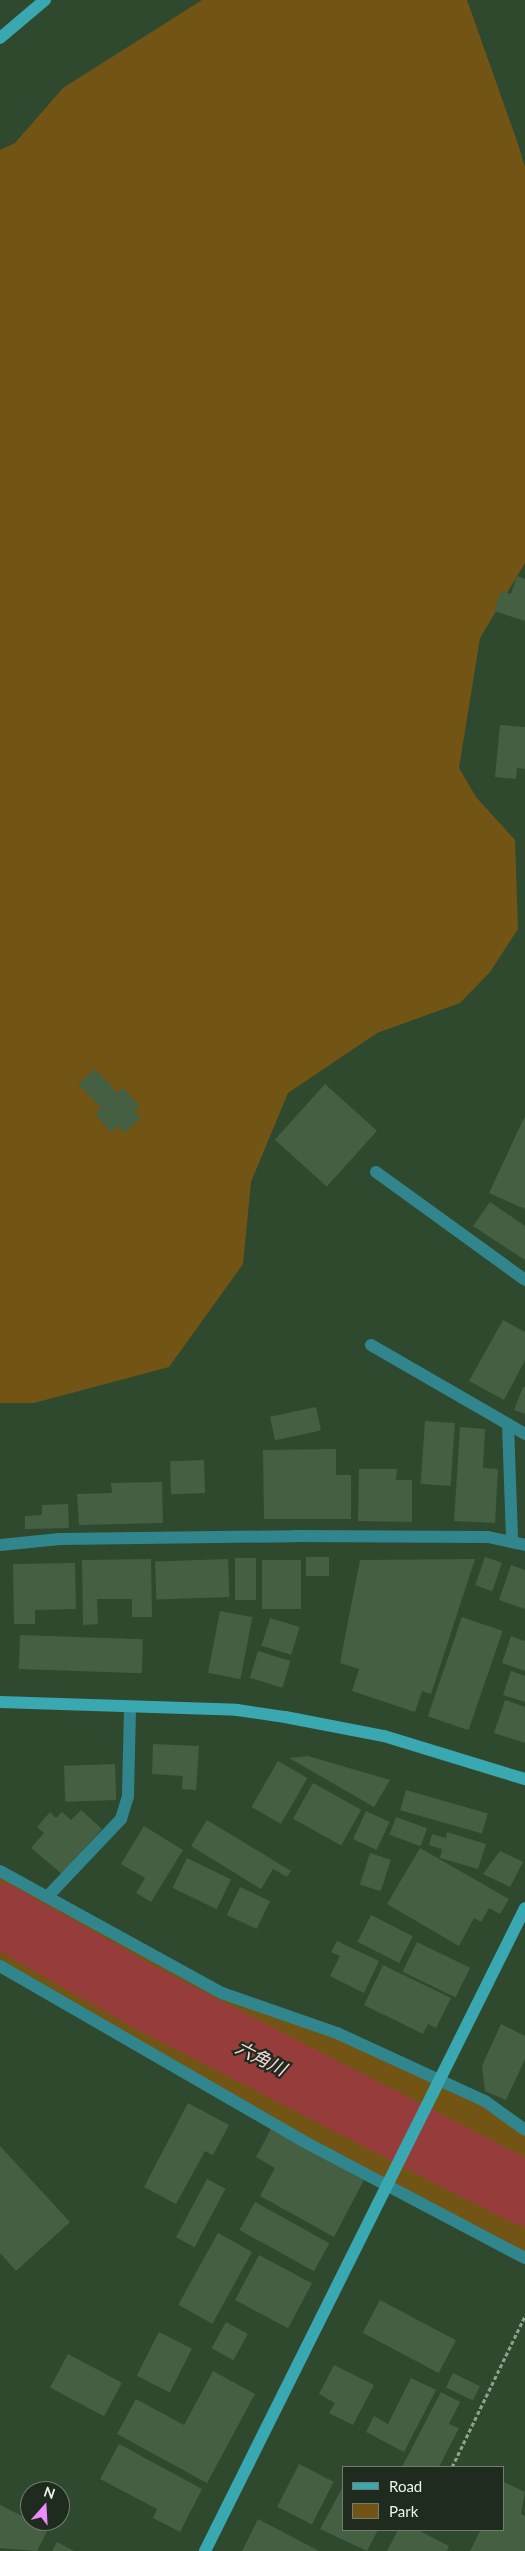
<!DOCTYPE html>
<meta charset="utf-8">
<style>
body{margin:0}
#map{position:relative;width:525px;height:2551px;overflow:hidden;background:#2f492e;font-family:Lato,"Noto Sans JP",sans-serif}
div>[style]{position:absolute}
.green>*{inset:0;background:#725514}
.river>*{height:64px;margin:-32px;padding:0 32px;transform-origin:32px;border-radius:32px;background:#963d3c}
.building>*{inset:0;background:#455f43;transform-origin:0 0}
.path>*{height:3px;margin-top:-1.5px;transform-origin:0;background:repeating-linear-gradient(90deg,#8da18c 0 4px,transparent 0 6.5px)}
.lane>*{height:12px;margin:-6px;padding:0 6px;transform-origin:6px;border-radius:6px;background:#31868e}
.street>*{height:12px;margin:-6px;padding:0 6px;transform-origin:6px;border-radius:6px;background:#31868e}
.secondary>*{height:12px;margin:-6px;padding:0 6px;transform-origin:6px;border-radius:6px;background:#3aa8b1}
span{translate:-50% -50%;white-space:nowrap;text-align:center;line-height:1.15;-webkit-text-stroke:4.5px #202b1f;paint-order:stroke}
.water-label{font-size:18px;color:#f6dbd9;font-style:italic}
.legend{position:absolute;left:342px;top:2466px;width:162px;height:65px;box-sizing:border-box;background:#202b1f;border:1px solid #707d6f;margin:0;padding:6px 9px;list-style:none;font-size:15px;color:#e8f7e6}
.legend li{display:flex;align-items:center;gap:10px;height:25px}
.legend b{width:25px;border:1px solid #707d6f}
.north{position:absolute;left:20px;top:2481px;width:50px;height:50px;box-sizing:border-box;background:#202b1f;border:1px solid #707d6f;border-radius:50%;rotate:19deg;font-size:14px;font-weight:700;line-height:20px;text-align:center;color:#e8f7e6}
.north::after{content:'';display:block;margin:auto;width:18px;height:22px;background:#ed8cf9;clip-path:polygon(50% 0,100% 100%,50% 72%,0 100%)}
</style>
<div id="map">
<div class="green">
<div style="clip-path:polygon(202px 0,467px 0,518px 144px,525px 167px,525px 563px,480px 638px,459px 768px,476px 797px,515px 840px,518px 929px,490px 972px,460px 1003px,377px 1033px,288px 1093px,251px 1182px,243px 1264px,169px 1367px,34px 1403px,0 1403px,0 150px,15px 143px,63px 88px)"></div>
<div style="clip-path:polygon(0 1871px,222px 1993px,440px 2080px,525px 2130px,525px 2258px,0 1966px)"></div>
</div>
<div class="river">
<div style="left:0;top:1915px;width:168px;rotate:29.6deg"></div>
<div style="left:146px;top:1998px;width:427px;rotate:27.3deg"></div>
</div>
<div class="building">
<div style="clip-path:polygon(517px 576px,525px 579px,525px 621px,494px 611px,501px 591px,511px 594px)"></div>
<div style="clip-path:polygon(500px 725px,525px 727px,525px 769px,517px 768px,516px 779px,495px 777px)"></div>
<div style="clip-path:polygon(95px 1069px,118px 1093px,123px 1088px,140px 1106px,134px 1111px,141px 1118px,124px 1133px,118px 1126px,111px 1132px,95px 1114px,101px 1108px,78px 1084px)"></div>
<div style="left:325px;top:1084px;width:70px;height:75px;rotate:42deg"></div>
<div style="clip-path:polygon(525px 1116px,525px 1209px,489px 1193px)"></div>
<div style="clip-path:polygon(490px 1202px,525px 1226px,525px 1260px,473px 1226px)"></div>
<div style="clip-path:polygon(503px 1320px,525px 1332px,525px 1360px,504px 1400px,469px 1381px)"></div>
<div style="clip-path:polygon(523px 1387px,525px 1387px,525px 1414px,514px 1410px)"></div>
<div style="left:316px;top:1407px;width:24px;height:47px;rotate:78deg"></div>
<div style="left:425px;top:1421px;width:30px;height:63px;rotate:4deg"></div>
<div style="clip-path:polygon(460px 1427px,485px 1429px,483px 1468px,498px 1469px,495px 1523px,454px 1521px)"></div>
<div style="clip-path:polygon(336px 1449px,336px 1475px,351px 1475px,351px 1519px,264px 1519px,263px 1450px)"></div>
<div style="left:204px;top:1460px;width:33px;height:34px;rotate:88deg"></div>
<div style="clip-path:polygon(359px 1469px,397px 1469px,396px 1480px,412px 1480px,412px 1522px,358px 1521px)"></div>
<div style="clip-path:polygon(162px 1482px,163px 1523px,79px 1525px,77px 1494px,112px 1493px,111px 1483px)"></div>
<div style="clip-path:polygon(68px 1504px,69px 1528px,25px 1529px,25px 1516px,42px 1515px,42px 1505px)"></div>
<div style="left:329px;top:1557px;width:19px;height:23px;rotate:90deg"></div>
<div style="left:485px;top:1557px;width:18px;height:30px;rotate:19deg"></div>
<div style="left:235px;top:1558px;width:21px;height:42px"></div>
<div style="clip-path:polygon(151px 1559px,152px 1617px,132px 1617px,132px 1599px,97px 1599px,98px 1624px,83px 1625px,82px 1560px)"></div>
<div style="left:228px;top:1559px;width:38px;height:73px;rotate:88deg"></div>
<div style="clip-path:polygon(475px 1559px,431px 1694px,422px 1691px,415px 1712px,352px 1691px,359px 1669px,340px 1663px,360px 1560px)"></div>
<div style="left:262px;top:1560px;width:39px;height:49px"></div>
<div style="clip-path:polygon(75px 1563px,76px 1609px,35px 1610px,35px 1624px,14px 1624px,13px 1564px)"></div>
<div style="clip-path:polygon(511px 1565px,525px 1570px,525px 1609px,499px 1600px)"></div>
<div style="left:220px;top:1611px;width:33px;height:63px;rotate:11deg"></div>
<div style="left:462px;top:1617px;width:43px;height:105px;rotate:19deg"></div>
<div style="left:270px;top:1618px;width:31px;height:29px;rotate:17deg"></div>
<div style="left:20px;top:1635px;width:123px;height:34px;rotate:2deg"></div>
<div style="clip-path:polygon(511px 1636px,525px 1641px,525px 1671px,502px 1663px)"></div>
<div style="left:258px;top:1651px;width:34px;height:28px;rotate:17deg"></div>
<div style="clip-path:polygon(511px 1671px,525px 1676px,525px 1702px,503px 1695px)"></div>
<div style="clip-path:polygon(505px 1700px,525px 1707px,525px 1743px,494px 1733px)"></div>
<div style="clip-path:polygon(153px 1744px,199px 1746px,196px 1790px,182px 1789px,183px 1776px,152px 1774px)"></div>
<div style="clip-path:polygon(308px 1756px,390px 1780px,374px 1807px,289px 1758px)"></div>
<div style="left:278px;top:1761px;width:34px;height:53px;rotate:30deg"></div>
<div style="left:115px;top:1764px;width:36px;height:51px;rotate:88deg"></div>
<div style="left:313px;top:1783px;width:55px;height:41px;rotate:29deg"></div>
<div style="left:406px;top:1790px;width:85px;height:21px;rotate:16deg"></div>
<div style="clip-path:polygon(81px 1810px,102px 1829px,62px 1874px,31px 1848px,44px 1833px,37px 1827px,50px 1812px,56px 1818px,62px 1812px,71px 1820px)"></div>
<div style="left:366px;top:1811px;width:26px;height:31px;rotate:25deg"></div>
<div style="left:396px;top:1817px;width:33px;height:19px;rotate:20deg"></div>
<div style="clip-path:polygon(207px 1820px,291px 1871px,287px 1877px,273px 1869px,261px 1889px,191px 1846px)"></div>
<div style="clip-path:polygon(144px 1826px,183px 1850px,151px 1902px,136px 1893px,145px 1878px,121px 1864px)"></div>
<div style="clip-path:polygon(447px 1832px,486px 1844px,478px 1869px,440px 1858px,442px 1849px,429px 1845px,432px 1834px,446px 1838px)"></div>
<div style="clip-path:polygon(420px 1848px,509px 1899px,500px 1914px,489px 1908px,481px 1922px,474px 1918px,459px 1946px,387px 1904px)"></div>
<div style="clip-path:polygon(500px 1851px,523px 1862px,510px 1887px,483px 1874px)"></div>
<div style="left:370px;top:1853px;width:22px;height:33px;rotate:18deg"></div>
<div style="left:187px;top:1858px;width:49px;height:33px;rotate:26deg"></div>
<div style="left:240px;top:1887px;width:33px;height:31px;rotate:25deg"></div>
<div style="left:371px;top:1915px;width:47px;height:30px;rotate:27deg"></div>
<div style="clip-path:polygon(337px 1941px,379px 1961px,364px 1993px,330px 1976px,340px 1956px,331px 1952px)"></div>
<div style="left:417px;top:1942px;width:59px;height:33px;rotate:26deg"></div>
<div style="clip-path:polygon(383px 1965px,451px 1998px,436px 2028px,428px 2024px,423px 2034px,364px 2005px)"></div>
<div style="clip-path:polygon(501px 2024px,525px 2036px,525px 2059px,506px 2100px,485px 2091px,482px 2066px)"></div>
<div style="clip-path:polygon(188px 2103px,229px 2125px,213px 2155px,205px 2151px,176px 2204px,144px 2187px)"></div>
<div style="clip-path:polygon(271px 2129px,364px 2180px,334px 2237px,260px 2196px,275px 2168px,256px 2157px)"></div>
<div style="clip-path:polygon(0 2146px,70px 2222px,16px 2271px,0 2253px)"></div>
<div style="left:207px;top:2179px;width:21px;height:66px;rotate:28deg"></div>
<div style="left:255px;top:2202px;width:85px;height:32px;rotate:29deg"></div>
<div style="left:218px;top:2233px;width:39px;height:82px;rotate:29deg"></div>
<div style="left:259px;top:2255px;width:60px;height:51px;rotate:28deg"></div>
<div style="left:380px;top:2300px;width:86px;height:37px;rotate:28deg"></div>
<div style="left:226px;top:2322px;width:25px;height:30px;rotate:29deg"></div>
<div style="left:159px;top:2332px;width:37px;height:49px;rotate:27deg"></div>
<div style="left:68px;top:2354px;width:61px;height:38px;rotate:28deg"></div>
<div style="clip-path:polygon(334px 2365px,374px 2385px,353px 2425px,329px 2413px,335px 2403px,319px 2394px)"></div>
<div style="clip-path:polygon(213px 2371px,255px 2394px,207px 2483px,117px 2434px,136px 2399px,184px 2425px)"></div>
<div style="left:453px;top:2373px;width:30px;height:16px;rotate:26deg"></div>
<div style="clip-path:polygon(411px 2378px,436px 2390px,404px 2452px,366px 2432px,374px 2416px,388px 2424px)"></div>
<div style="clip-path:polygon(441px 2392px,460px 2402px,449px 2424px,459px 2428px,439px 2467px,402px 2467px)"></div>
<div style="clip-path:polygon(119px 2444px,202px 2489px,180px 2532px,153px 2518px,157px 2509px,100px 2479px)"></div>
<div style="left:299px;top:2464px;width:39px;height:48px;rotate:27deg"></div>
<div style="clip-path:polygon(504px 2482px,525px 2492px,521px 2514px,525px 2516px,525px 2551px,470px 2551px,480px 2531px,477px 2530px,504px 2530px)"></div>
<div style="clip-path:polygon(344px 2485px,344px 2530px,378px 2530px,367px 2551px,320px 2529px)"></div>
<div style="clip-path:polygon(0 2505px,48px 2529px,37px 2551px,0 2548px)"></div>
<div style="clip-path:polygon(258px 2519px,319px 2551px,242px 2551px)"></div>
<div style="clip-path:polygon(398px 2530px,418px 2530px,449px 2546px,447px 2551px,387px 2551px)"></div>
<div style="clip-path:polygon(57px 2542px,74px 2551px,52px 2551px)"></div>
</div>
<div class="path">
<div style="left:452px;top:2467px;width:168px;rotate:-64.2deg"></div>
</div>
<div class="lane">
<div style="left:47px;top:1897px;width:108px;rotate:-46.5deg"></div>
<div style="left:121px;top:1819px;width:24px;rotate:-73deg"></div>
<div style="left:128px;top:1796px;width:89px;rotate:-88.7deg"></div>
</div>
<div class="street">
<div style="left:376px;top:1172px;width:184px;rotate:35.9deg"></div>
<div style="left:371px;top:1345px;width:178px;rotate:30deg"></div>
<div style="left:508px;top:1424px;width:116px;rotate:88deg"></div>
<div style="left:0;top:1545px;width:60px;rotate:-5.7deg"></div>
<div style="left:60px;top:1539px;width:235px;rotate:-0.7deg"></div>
<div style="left:295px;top:1536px;width:193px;rotate:0.3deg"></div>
<div style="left:488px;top:1537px;width:38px;rotate:12deg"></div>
<div style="left:0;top:1871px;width:253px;rotate:28.8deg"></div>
<div style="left:222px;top:1993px;width:122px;rotate:19.2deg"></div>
<div style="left:337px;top:2033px;width:163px;rotate:24.7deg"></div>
<div style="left:485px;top:2101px;width:49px;rotate:35.9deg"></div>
<div style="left:0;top:1966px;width:348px;rotate:30deg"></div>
<div style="left:301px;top:2140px;width:253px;rotate:27.8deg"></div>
</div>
<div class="secondary">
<div style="left:0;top:38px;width:59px;rotate:-40.2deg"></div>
<div style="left:0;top:1702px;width:237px;rotate:1.9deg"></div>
<div style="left:237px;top:1710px;width:49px;rotate:8.3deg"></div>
<div style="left:285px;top:1717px;width:101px;rotate:10.9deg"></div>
<div style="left:384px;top:1736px;width:147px;rotate:17deg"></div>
<div style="left:205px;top:2551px;width:718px;rotate:-63.54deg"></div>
</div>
<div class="water-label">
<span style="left:261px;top:2058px;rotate:27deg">六角川</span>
</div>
<ul class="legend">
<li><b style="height:6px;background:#3aa8b1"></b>Road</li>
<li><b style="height:14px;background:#725514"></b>Park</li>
</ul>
<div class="north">N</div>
</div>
